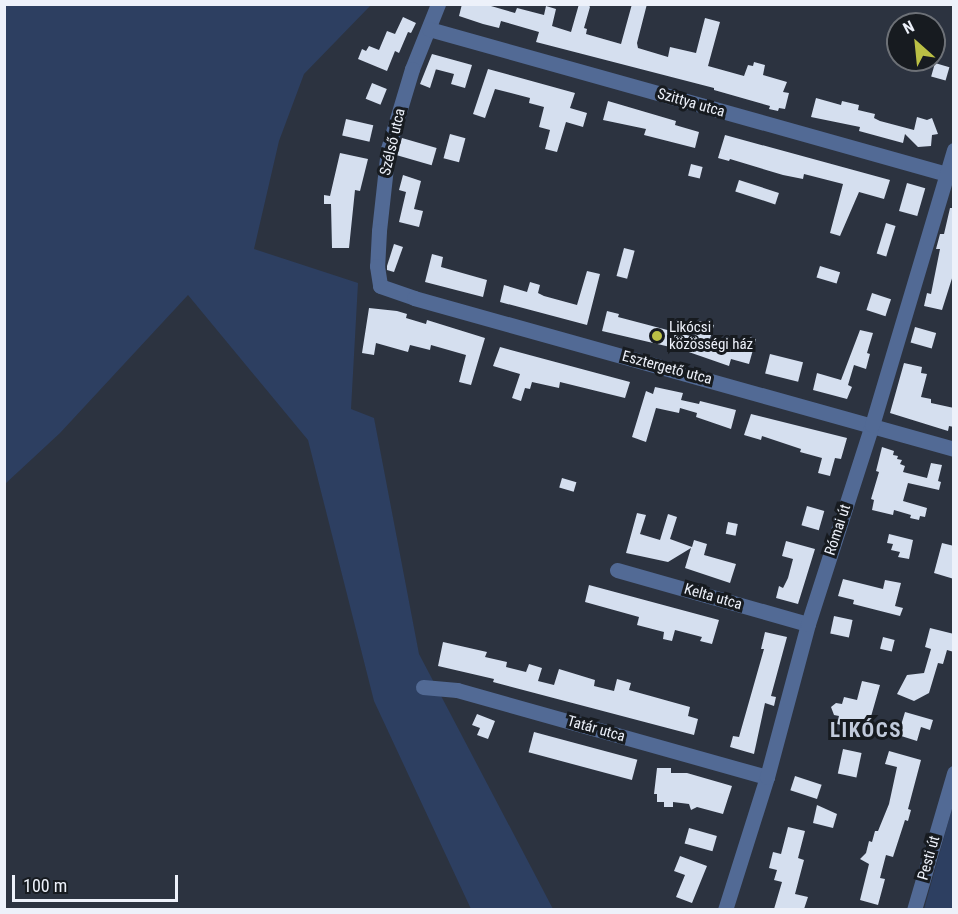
<!DOCTYPE html>
<meta charset="utf-8">
<style>
body{margin:0}
#map{position:relative;width:958px;height:914px;overflow:hidden;background:#2c3340;font-family:"Roboto Condensed",sans-serif}
div>[style]{position:absolute}
.green>*{inset:0;background:#2d3f61}
.building>*{inset:0;background:#d5dfef;transform-origin:0 0}
.minor>*{height:15px;margin:-7.5px;padding:0 7.5px;transform-origin:7.5px;border-radius:7.5px;background:#526a95}
.dots>*{width:16px;height:16px;translate:-50% -50%;box-sizing:border-box;border:3px solid #171b20;border-radius:50%}
span{translate:-50% -50%;white-space:nowrap;text-align:center;line-height:1.15;-webkit-text-stroke:6px #171b20;paint-order:stroke}
.street-label{font-size:15px;color:#edf1fa}
.poi-label{font-size:15px;color:#edf1fa}
.left{translate:0 -50%;text-align:left}
.district-label{font-size:21px;color:#c1cadb;font-weight:700;letter-spacing:1.5px}
.frame{position:absolute;inset:0;border:6px solid #edf1fa;pointer-events:none}
.north{position:absolute;left:886px;top:12px;width:60px;height:60px;box-sizing:border-box;background:#171b20;border:2px solid #6d7177;border-radius:50%;rotate:333deg;font-size:16px;font-weight:700;line-height:24px;text-align:center;color:#edf1fa}
.north::after{content:'';display:block;margin:auto;width:21px;height:27px;background:#bbc045;clip-path:polygon(50% 0,100% 100%,50% 72%,0 100%)}
.scale{position:absolute;left:12px;top:875px;width:166px;height:27px;box-sizing:border-box;border:3px solid #edf1fa;border-top:0;padding-left:8px;font-size:18px;line-height:21px;white-space:nowrap;color:#edf1fa;-webkit-text-stroke:4px #171b20;paint-order:stroke}
</style>
<div id="map">
<div class="green">
<div style="clip-path:polygon(5px 5px,371px 5px,304px 74px,279px 141px,254px 249px,358px 283px,351px 409px,374px 418px,419px 654px,553px 909px,471px 909px,374px 701px,308px 440px,188px 295px,60px 433px,5px 484px)"></div>
<div style="clip-path:polygon(953px 805px,953px 909px,924px 909px)"></div>
</div>
<div class="building">
<div style="clip-path:polygon(462px 4px,484px 4px,515px 13px,517px 8px,544px 15px,546px 6px,556px 9px,552px 26px,571px 32px,579px 4px,588px 4px,590px 7px,584px 28px,587px 29px,586px 34px,621px 44px,632px 4px,647px 4px,637px 43px,638px 48px,668px 57px,670px 47px,696px 53px,705px 18px,720px 22px,708px 66px,744px 76px,748px 65px,753px 66px,754px 62px,765px 65px,763px 75px,787px 82px,783px 92px,789px 93px,785px 109px,779px 108px,778px 111px,769px 109px,770px 106px,714px 90px,714px 88px,536px 42px,539px 32px,501px 21px,499px 28px,483px 24px,459px 16px)"></div>
<div style="clip-path:polygon(403px 17px,416px 23px,411px 33px,408px 32px,399px 53px,395px 51px,387px 71px,358px 59px,362px 49px,366px 51px,369px 46px,379px 50px,387px 31px,395px 34px)"></div>
<div style="clip-path:polygon(432px 54px,472px 65px,465px 88px,451px 84px,454px 74px,431px 68px,436px 69px,430px 88px,420px 84px)"></div>
<div style="left:935px;top:63px;width:15px;height:14px;rotate:16deg"></div>
<div style="clip-path:polygon(488px 69px,575px 93px,570px 108px,587px 113px,583px 127px,566px 122px,557px 152px,545px 149px,550px 130px,539px 127px,544px 107px,529px 103px,530px 98px,495px 89px,485px 118px,473px 114px)"></div>
<div style="left:372px;top:83px;width:16px;height:17px;rotate:22deg"></div>
<div style="clip-path:polygon(816px 98px,841px 105px,842px 101px,859px 105px,858px 110px,875px 114px,874px 118px,880px 121px,914px 130px,917px 117px,927px 120px,932px 118px,938px 134px,932px 135px,931px 146px,918px 147px,905px 134px,903px 143px,859px 131px,860px 127px,811px 117px)"></div>
<div style="clip-path:polygon(608px 101px,676px 121px,675px 125px,699px 132px,695px 148px,644px 135px,646px 129px,603px 120px)"></div>
<div style="left:346px;top:119px;width:28px;height:17px;rotate:13deg"></div>
<div style="left:450px;top:134px;width:16px;height:25px;rotate:15deg"></div>
<div style="clip-path:polygon(725px 135px,890px 180px,884px 199px,859px 192px,840px 236px,830px 233px,843px 184px,804px 174px,803px 179px,783px 175px,730px 159px,729px 161px,718px 158px)"></div>
<div style="left:402px;top:138px;width:36px;height:18px;rotate:16deg"></div>
<div style="clip-path:polygon(340px 153px,368px 159px,360px 191px,355px 190px,349px 248px,332px 248px,331px 204px,324px 204px,324px 195px,330px 196px)"></div>
<div style="left:691px;top:164px;width:12px;height:12px;rotate:14deg"></div>
<div style="clip-path:polygon(403px 175px,421px 181px,414px 209px,423px 211px,419px 227px,399px 222px,406px 192px,399px 190px)"></div>
<div style="left:739px;top:180px;width:42px;height:12px;rotate:18deg"></div>
<div style="left:907px;top:183px;width:19px;height:29px;rotate:16deg"></div>
<div style="clip-path:polygon(950px 208px,954px 208px,954px 272px,942px 310px,924px 306px,927px 293px,931px 294px,940px 249px,936px 249px,940px 234px,944px 234px)"></div>
<div style="left:886px;top:223px;width:10px;height:32px;rotate:17deg"></div>
<div style="clip-path:polygon(394px 244px,403px 247px,394px 272px,387px 270px,387px 266px)"></div>
<div style="left:624px;top:248px;width:11px;height:29px;rotate:15deg"></div>
<div style="clip-path:polygon(432px 254px,443px 257px,441px 267px,487px 280px,483px 297px,425px 282px)"></div>
<div style="left:820px;top:266px;width:21px;height:12px;rotate:17deg"></div>
<div style="clip-path:polygon(587px 271px,600px 274px,587px 325px,500px 302px,504px 285px,527px 292px,530px 282px,540px 285px,538px 293px,544px 296px,577px 305px)"></div>
<div style="left:872px;top:293px;width:20px;height:18px;rotate:18deg"></div>
<div style="clip-path:polygon(369px 308px,397px 311px,407px 314px,406px 318px,426px 324px,427px 320px,485px 338px,471px 385px,459px 382px,466px 355px,431px 345px,430px 350px,410px 345px,408px 352px,376px 343px,374px 355px,362px 353px)"></div>
<div style="clip-path:polygon(607px 311px,619px 314px,618px 317px,694px 337px,699px 321px,714px 325px,709px 342px,741px 351px,745px 336px,756px 339px,749px 364px,731px 359px,729px 366px,683px 350px,602px 331px)"></div>
<div style="left:915px;top:327px;width:22px;height:16px;rotate:16deg"></div>
<div style="clip-path:polygon(860px 330px,873px 333px,867px 353px,870px 354px,866px 369px,854px 365px,848px 385px,852px 387px,847px 399px,813px 390px,817px 373px,841px 380px)"></div>
<div style="clip-path:polygon(500px 347px,630px 382px,625px 398px,560px 382px,559px 388px,532px 382px,530px 389px,525px 388px,521px 401px,512px 398px,520px 374px,493px 366px)"></div>
<div style="left:770px;top:354px;width:34px;height:20px;rotate:14deg"></div>
<div style="clip-path:polygon(904px 363px,922px 367px,921px 373px,927px 374px,921px 397px,931px 399px,931px 403px,954px 408px,954px 427px,949px 426px,948px 431px,890px 413px)"></div>
<div style="clip-path:polygon(655px 387px,683px 393px,681px 400px,699px 404px,700px 401px,736px 410px,731px 429px,696px 417px,697px 413px,680px 408px,679px 413px,656px 408px,646px 442px,632px 437px,646px 391px,653px 394px)"></div>
<div style="clip-path:polygon(751px 414px,847px 438px,841px 459px,835px 458px,830px 476px,818px 473px,822px 458px,800px 452px,801px 449px,762px 436px,761px 440px,744px 435px)"></div>
<div style="clip-path:polygon(882px 447px,894px 451px,893px 455px,898px 456px,897px 459px,902px 460px,900px 464px,905px 466px,903px 472px,927px 478px,931px 463px,942px 465px,938px 481px,941px 482px,939px 490px,908px 483px,903px 501px,927px 508px,925px 517px,920px 516px,919px 520px,910px 518px,911px 515px,894px 510px,893px 515px,872px 510px,874px 500px,871px 499px,879px 472px,876px 471px)"></div>
<div style="left:562px;top:478px;width:15px;height:10px;rotate:16deg"></div>
<div style="left:807px;top:506px;width:18px;height:20px;rotate:16deg"></div>
<div style="clip-path:polygon(637px 513px,646px 515px,640px 534px,660px 540px,668px 514px,677px 517px,670px 539px,692px 547px,694px 540px,707px 544px,704px 555px,736px 564px,730px 583px,685px 568px,691px 548px,668px 562px,626px 553px)"></div>
<div style="left:728px;top:522px;width:10px;height:12px;rotate:11deg"></div>
<div style="clip-path:polygon(889px 534px,913px 540px,909px 559px,898px 557px,900px 552px,891px 550px,893px 544px,887px 543px)"></div>
<div style="clip-path:polygon(786px 541px,815px 549px,798px 604px,776px 598px,779px 586px,783px 588px,788px 578px,793px 559px,782px 556px)"></div>
<div style="clip-path:polygon(942px 543px,954px 546px,954px 579px,934px 573px)"></div>
<div style="clip-path:polygon(843px 579px,883px 589px,885px 580px,901px 583px,895px 606px,903px 608px,900px 616px,853px 604px,854px 600px,838px 596px)"></div>
<div style="clip-path:polygon(589px 585px,719px 620px,712px 644px,700px 641px,702px 637px,675px 630px,672px 641px,663px 639px,664px 632px,637px 625px,639px 617px,585px 602px)"></div>
<div style="left:834px;top:616px;width:19px;height:18px;rotate:12deg"></div>
<div style="clip-path:polygon(930px 628px,954px 634px,954px 652px,947px 650px,943px 664px,938px 663px,929px 693px,914px 701px,897px 694px,907px 675px,924px 673px,931px 649px,925px 647px)"></div>
<div style="clip-path:polygon(765px 632px,787px 637px,771px 696px,776px 697px,774px 706px,765px 703px,754px 754px,730px 747px,733px 736px,739px 737px,764px 649px,761px 649px)"></div>
<div style="left:883px;top:637px;width:12px;height:12px;rotate:14deg"></div>
<div style="clip-path:polygon(443px 642px,487px 652px,485px 657px,507px 662px,506px 667px,526px 672px,529px 664px,542px 668px,538px 681px,554px 685px,559px 669px,595px 680px,594px 686px,614px 691px,617px 679px,631px 683px,629px 690px,690px 707px,688px 716px,698px 719px,694px 735px,493px 682px,494px 679px,438px 666px)"></div>
<div style="clip-path:polygon(862px 681px,880px 685px,868px 727px,849px 723px,849px 727px,837px 724px,839px 716px,834px 715px,831px 707px,836px 703px,842px 704px,844px 697px,857px 700px)"></div>
<div style="clip-path:polygon(905px 712px,933px 720px,930px 730px,921px 727px,917px 741px,898px 735px)"></div>
<div style="clip-path:polygon(477px 714px,495px 721px,488px 739px,477px 735px,480px 728px,472px 725px)"></div>
<div style="left:534px;top:732px;width:107px;height:21px;rotate:15deg"></div>
<div style="left:843px;top:749px;width:19px;height:25px;rotate:12deg"></div>
<div style="clip-path:polygon(889px 751px,921px 760px,908px 809px,911px 810px,908px 821px,905px 820px,893px 857px,886px 855px,880px 878px,885px 879px,878px 905px,860px 900px,869px 864px,860px 859px,866px 853px,869px 841px,872px 842px,875px 831px,878px 831px,889px 804px,897px 767px,885px 764px)"></div>
<div style="clip-path:polygon(657px 768px,671px 768px,671px 773px,687px 773px,732px 786px,723px 814px,697px 807px,691px 810px,689px 804px,673px 802px,673px 807px,664px 807px,664px 802px,657px 802px,657px 794px,654px 794px)"></div>
<div style="left:795px;top:776px;width:28px;height:15px;rotate:18deg"></div>
<div style="clip-path:polygon(817px 805px,837px 814px,833px 828px,813px 823px)"></div>
<div style="clip-path:polygon(788px 827px,805px 831px,798px 858px,804px 860px,795px 894px,808px 897px,804px 909px,774px 909px,782px 882px,774px 880px,777px 870px,769px 868px,773px 852px,781px 854px)"></div>
<div style="left:689px;top:828px;width:29px;height:16px;rotate:16deg"></div>
<div style="clip-path:polygon(680px 856px,707px 866px,692px 903px,676px 897px,685px 875px,674px 871px)"></div>
</div>
<div class="minor">
<div style="left:438px;top:4px;width:70px;rotate:111.8deg"></div>
<div style="left:412px;top:69px;width:84px;rotate:106.7deg"></div>
<div style="left:388px;top:149px;width:82px;rotate:96.3deg"></div>
<div style="left:379px;top:231px;width:35px;rotate:93deg"></div>
<div style="left:377px;top:266px;width:20px;rotate:81deg"></div>
<div style="left:380px;top:286px;width:36px;rotate:19deg"></div>
<div style="left:414px;top:298px;width:561px;rotate:15.62deg"></div>
<div style="left:429px;top:29px;width:545px;rotate:15.64deg"></div>
<div style="left:617px;top:570px;width:198px;rotate:15.8deg"></div>
<div style="left:423px;top:687px;width:34px;rotate:5deg"></div>
<div style="left:457px;top:690px;width:322px;rotate:15.7deg"></div>
<div style="left:725px;top:910px;width:139px;rotate:-72.5deg"></div>
<div style="left:767px;top:777px;width:158px;rotate:-75deg"></div>
<div style="left:808px;top:624px;width:209px;rotate:-72.2deg"></div>
<div style="left:872px;top:425px;width:287px;rotate:-73.4deg"></div>
<div style="left:914px;top:910px;width:143px;rotate:-73.7deg"></div>
</div>
<div class="dots">
<div style="left:657px;top:336px;background:#bbc045"></div>
</div>
<div class="street-label">
<span style="left:691px;top:103px;rotate:16deg">Szittya utca</span>
<span style="left:393px;top:142px;rotate:-77deg">Szélső utca</span>
<span style="left:667px;top:368px;rotate:15deg">Esztergető utca</span>
<span style="left:838px;top:530px;rotate:-72deg">Római út</span>
<span style="left:713px;top:597px;rotate:16deg">Kelta utca</span>
<span style="left:596px;top:729px;rotate:16deg">Tatár utca</span>
<span style="left:929px;top:858px;rotate:-74deg">Pesti út</span>
</div>
<div class="poi-label">
<span class="left" style="left:669px;top:336px">Likócsi<br>közösségi ház</span>
</div>
<div class="district-label">
<span style="left:866px;top:730px">LIKÓCS</span>
</div>
<div class="frame"></div>
<div class="north">N</div>
<div class="scale">100 m</div>
</div>
